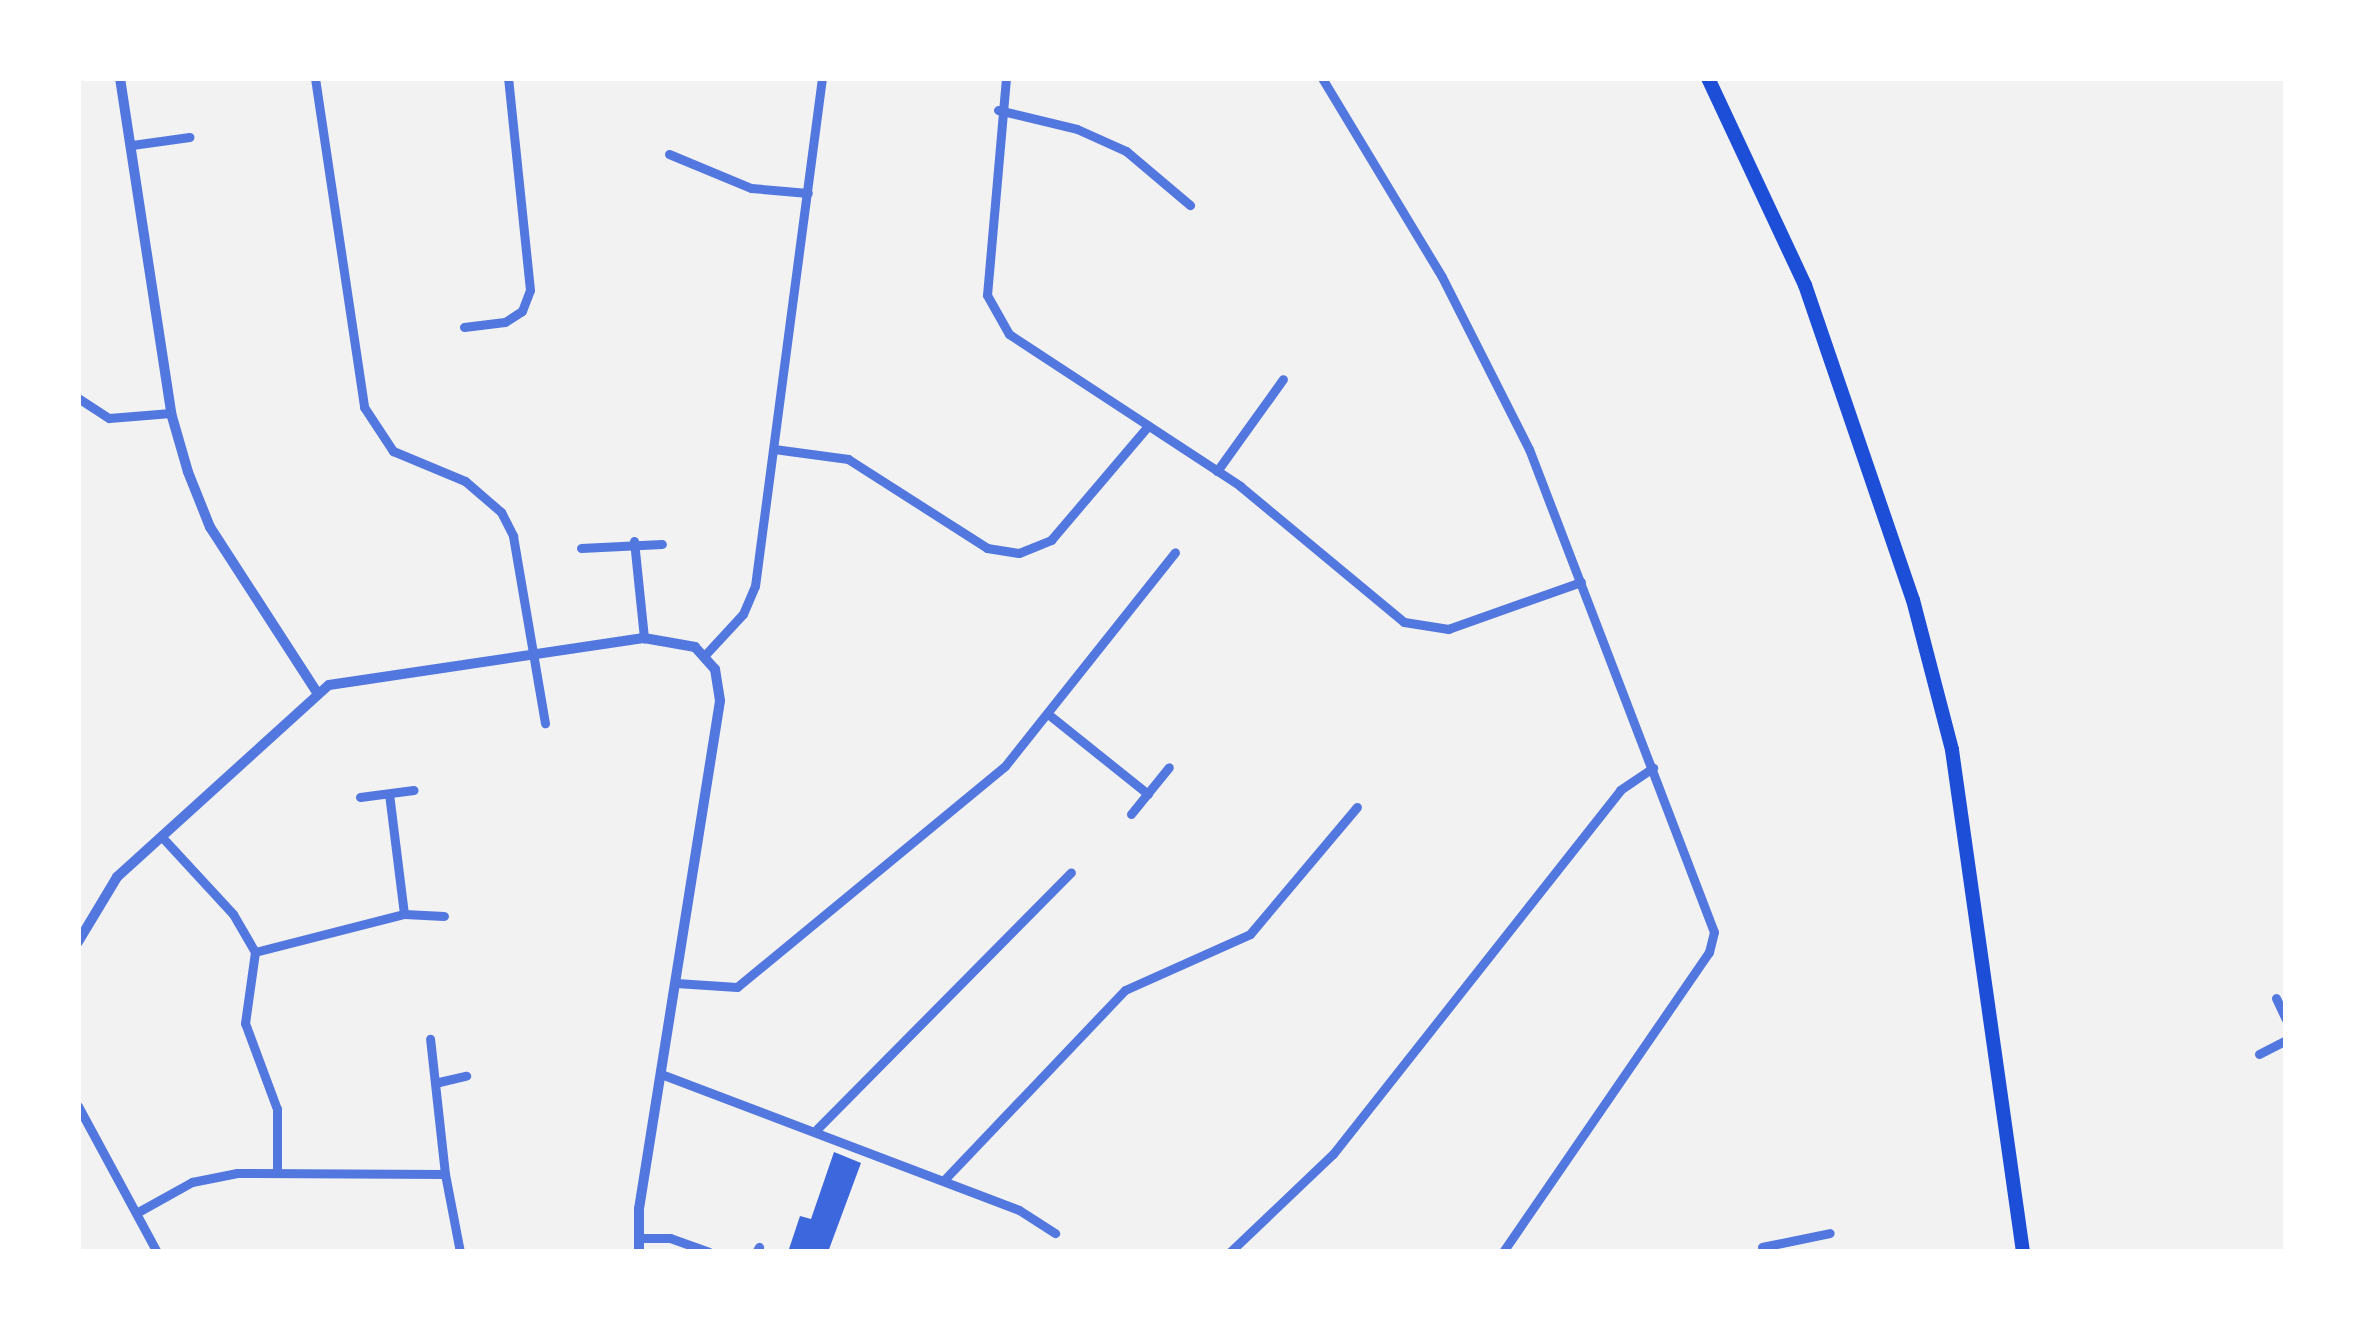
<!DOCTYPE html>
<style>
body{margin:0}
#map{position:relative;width:2364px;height:1330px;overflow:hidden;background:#f2f2f2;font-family:Overpass,sans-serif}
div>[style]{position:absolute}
.building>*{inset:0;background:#3d67dc}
.minor>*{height:9px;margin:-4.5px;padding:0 4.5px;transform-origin:4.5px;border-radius:4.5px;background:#5277de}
.tertiary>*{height:10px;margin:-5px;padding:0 5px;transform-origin:5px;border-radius:5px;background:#5277de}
.primary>*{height:14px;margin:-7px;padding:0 7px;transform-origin:7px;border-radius:7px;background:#1d4ed8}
span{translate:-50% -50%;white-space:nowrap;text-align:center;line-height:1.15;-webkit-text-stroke:12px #fff;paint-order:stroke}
.frame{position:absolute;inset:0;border:81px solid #fff;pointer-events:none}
</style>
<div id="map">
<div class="building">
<div style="clip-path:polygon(834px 1152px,861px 1163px,828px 1252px,788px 1252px,800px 1216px,811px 1219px)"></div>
</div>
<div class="minor">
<div style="left:315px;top:78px;width:333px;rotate:81.5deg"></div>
<div style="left:364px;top:407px;width:53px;rotate:56.6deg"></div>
<div style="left:393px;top:451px;width:78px;rotate:22.6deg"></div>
<div style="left:465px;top:481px;width:48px;rotate:40.7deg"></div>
<div style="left:501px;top:512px;width:27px;rotate:63deg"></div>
<div style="left:513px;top:536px;width:190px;rotate:80.3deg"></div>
<div style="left:1006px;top:78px;width:218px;rotate:95deg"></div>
<div style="left:987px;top:295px;width:45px;rotate:60.6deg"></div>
<div style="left:1009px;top:334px;width:277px;rotate:33.3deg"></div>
<div style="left:1240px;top:486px;width:213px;rotate:39.7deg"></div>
<div style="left:1404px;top:622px;width:45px;rotate:9deg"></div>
<div style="left:1448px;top:629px;width:141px;rotate:-19.5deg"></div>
<div style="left:1322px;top:78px;width:232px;rotate:58.9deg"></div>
<div style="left:1442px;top:277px;width:193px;rotate:63.2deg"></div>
<div style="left:1529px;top:449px;width:517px;rotate:69.04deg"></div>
<div style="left:1714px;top:932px;width:21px;rotate:104deg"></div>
<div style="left:1709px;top:952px;width:364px;rotate:124.5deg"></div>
<div style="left:998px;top:110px;width:81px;rotate:13.5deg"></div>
<div style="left:1077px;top:129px;width:54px;rotate:24.2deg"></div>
<div style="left:1126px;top:151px;width:84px;rotate:40.2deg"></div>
<div style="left:132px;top:145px;width:58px;rotate:-8deg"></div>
<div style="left:669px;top:154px;width:89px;rotate:22.5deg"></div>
<div style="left:751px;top:188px;width:57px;rotate:5deg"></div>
<div style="left:464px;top:327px;width:41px;rotate:-7deg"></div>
<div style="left:505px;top:322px;width:20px;rotate:-33deg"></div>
<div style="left:522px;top:311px;width:22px;rotate:-69deg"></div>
<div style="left:530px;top:290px;width:213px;rotate:-95.9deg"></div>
<div style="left:78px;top:398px;width:37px;rotate:33deg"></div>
<div style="left:109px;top:418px;width:62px;rotate:-4.6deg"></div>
<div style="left:774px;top:449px;width:75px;rotate:7.7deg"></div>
<div style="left:848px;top:459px;width:165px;rotate:32.6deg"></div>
<div style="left:987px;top:548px;width:32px;rotate:9deg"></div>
<div style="left:1019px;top:553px;width:35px;rotate:-22deg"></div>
<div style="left:1051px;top:540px;width:150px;rotate:-49.6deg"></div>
<div style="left:1217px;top:471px;width:113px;rotate:-54.3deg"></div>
<div style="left:634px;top:541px;width:98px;rotate:84.1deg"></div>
<div style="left:581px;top:548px;width:81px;rotate:-2.8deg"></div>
<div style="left:705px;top:655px;width:56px;rotate:-47.2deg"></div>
<div style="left:743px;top:614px;width:30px;rotate:-67deg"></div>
<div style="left:755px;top:586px;width:512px;rotate:-82.49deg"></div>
<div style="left:1048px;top:714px;width:128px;rotate:38.7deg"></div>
<div style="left:360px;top:797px;width:54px;rotate:-7.4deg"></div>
<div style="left:1131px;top:814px;width:60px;rotate:-51deg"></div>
<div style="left:161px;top:836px;width:106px;rotate:47.3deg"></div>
<div style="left:233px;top:914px;width:44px;rotate:59.9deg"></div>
<div style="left:255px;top:952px;width:72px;rotate:98deg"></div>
<div style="left:245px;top:1023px;width:92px;rotate:69.6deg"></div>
<div style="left:277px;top:1109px;width:62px;rotate:90deg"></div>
<div style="left:404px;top:914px;width:40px;rotate:2.9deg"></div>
<div style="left:255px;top:952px;width:154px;rotate:-14.3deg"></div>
<div style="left:404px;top:914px;width:121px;rotate:-97.1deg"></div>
<div style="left:676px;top:983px;width:61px;rotate:3.8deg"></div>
<div style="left:737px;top:987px;width:347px;rotate:-39.5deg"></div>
<div style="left:1005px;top:766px;width:273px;rotate:-51.5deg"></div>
<div style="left:2276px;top:998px;width:23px;rotate:65deg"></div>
<div style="left:2259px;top:1054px;width:30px;rotate:-27deg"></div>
<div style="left:661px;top:1074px;width:383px;rotate:20.8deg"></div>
<div style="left:1019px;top:1210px;width:43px;rotate:32.6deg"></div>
<div style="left:439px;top:1082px;width:28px;rotate:-13deg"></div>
<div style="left:78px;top:1106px;width:166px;rotate:61.6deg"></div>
<div style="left:817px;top:1129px;width:361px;rotate:-45.3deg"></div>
<div style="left:445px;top:1174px;width:79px;rotate:79.1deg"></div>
<div style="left:944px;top:1180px;width:262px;rotate:-46.4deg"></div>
<div style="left:1125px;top:990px;width:137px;rotate:-24.1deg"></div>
<div style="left:1250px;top:934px;width:166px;rotate:-49.9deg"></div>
<div style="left:138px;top:1212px;width:62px;rotate:-29.1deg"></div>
<div style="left:192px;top:1182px;width:46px;rotate:-11.3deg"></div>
<div style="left:237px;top:1173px;width:208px;rotate:0.3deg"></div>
<div style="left:445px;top:1174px;width:136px;rotate:-96.3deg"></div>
<div style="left:639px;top:1238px;width:31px"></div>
<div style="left:670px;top:1238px;width:41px;rotate:19.7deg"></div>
<div style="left:1762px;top:1247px;width:69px;rotate:-11.6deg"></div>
<div style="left:756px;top:1252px;width:6px;rotate:-59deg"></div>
<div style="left:1230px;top:1252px;width:142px;rotate:-43.6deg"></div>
<div style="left:1333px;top:1154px;width:464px;rotate:-51.7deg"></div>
<div style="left:1620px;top:790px;width:40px;rotate:-34deg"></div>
</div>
<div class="tertiary">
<div style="left:120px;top:78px;width:339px;rotate:81.3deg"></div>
<div style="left:171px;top:413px;width:61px;rotate:73.9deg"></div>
<div style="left:188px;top:472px;width:59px;rotate:68.2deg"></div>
<div style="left:210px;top:527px;width:195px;rotate:57.1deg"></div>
<div style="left:78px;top:942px;width:76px;rotate:-59deg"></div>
<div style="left:117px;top:877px;width:286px;rotate:-42.2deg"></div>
<div style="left:329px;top:685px;width:318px;rotate:-8.5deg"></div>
<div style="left:644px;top:638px;width:52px;rotate:10deg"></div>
<div style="left:695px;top:647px;width:30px;rotate:48deg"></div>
<div style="left:715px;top:669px;width:32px;rotate:81deg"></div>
<div style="left:720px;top:701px;width:514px;rotate:99.06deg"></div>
<div style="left:639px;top:1209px;width:43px;rotate:90deg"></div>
</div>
<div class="primary">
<div style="left:1708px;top:78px;width:229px;rotate:64.9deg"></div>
<div style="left:1805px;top:285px;width:333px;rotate:71.1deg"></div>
<div style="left:1913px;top:600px;width:155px;rotate:75.4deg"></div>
<div style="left:1952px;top:750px;width:507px;rotate:81.95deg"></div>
</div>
<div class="frame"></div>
</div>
